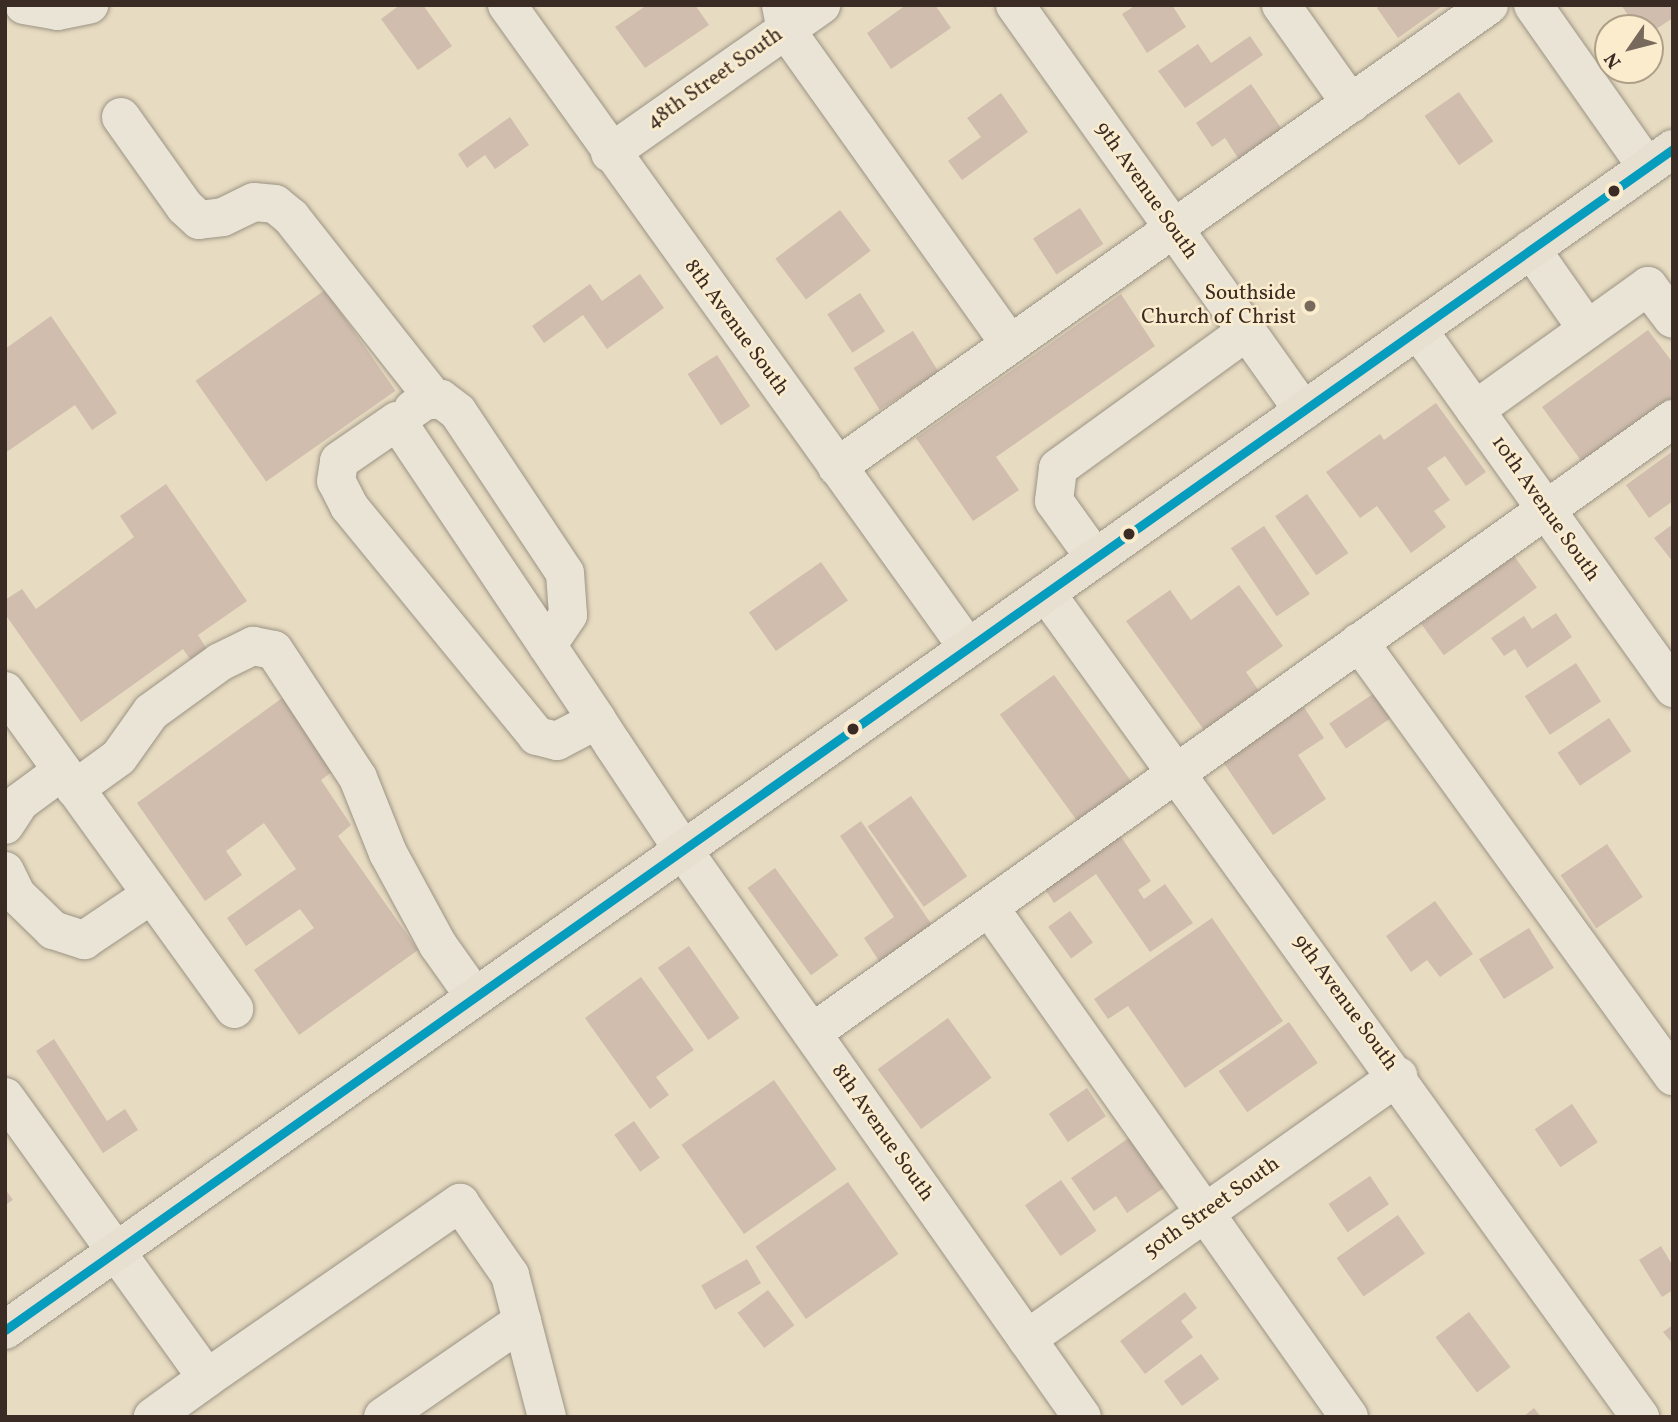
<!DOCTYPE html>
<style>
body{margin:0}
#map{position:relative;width:1678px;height:1422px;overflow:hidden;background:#e7dbc1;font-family:Vollkorn,serif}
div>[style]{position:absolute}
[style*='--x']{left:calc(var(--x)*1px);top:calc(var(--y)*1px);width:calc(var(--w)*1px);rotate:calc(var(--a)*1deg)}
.building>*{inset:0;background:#d0bdad;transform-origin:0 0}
.roads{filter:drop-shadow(0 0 2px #9c9484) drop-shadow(0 0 2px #9c9484)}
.minor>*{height:38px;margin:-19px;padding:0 19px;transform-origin:19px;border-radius:19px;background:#eae4d7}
.major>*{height:38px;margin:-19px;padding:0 19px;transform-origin:19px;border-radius:19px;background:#e7e0d0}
.bus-1>*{height:9px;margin:-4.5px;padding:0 4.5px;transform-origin:4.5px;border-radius:4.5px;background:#069cbd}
.dots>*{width:19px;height:19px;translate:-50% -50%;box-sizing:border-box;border:4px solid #faeccc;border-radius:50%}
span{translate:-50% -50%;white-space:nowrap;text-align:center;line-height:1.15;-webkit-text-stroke:5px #faeccc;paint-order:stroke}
.street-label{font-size:21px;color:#3b2b25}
.poi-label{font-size:21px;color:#3b2b25}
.right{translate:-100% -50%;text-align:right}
.frame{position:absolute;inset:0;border:7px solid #3b2b25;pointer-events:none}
.north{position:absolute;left:1594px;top:14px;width:70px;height:70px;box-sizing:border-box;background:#faeccc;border:2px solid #ae9f89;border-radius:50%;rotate:235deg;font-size:19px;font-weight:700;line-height:28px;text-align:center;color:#3b2b25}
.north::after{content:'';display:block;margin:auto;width:24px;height:32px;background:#77695c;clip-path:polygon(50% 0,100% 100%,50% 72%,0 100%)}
</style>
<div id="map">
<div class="building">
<div style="clip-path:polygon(400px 5px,423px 5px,452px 46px,418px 70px,381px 19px)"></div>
<div style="clip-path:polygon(647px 5px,695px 5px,709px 25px,645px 68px,615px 27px)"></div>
<div style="clip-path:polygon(906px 5px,935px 5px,951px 28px,891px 69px,867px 33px)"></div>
<div style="clip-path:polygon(1136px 5px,1172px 5px,1186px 27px,1147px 53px,1122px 14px)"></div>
<div style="clip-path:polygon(1380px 5px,1444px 5px,1398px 38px,1377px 8px)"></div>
<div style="clip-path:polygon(1621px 5px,1673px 5px,1673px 18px,1650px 33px,1650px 28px,1637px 28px)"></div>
<div style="clip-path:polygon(1250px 36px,1263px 55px,1185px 108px,1158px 71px,1198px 44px,1211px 63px)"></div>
<div style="clip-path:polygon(1251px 84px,1283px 131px,1240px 161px,1225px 138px,1212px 147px,1196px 123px)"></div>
<div style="left:1459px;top:92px;width:60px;height:42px;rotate:55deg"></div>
<div style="clip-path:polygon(1001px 93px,1028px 132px,962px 180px,948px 161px,981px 137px,967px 118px)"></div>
<div style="clip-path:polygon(510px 117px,529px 145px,495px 169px,485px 155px,467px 168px,458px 154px)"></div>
<div style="left:1080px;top:208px;width:43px;height:56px;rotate:57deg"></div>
<div style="left:840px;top:210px;width:51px;height:81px;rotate:53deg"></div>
<div style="clip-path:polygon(640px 274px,664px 308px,607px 349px,583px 315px,544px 343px,532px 326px,590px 284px,602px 301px)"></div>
<div style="left:325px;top:290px;width:123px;height:158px;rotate:55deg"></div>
<div style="left:860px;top:293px;width:46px;height:39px;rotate:57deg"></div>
<div style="clip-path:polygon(1121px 294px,1155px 346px,996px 457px,1019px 490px,973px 521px,916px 438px)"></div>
<div style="clip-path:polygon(51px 316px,117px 413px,92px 430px,75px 405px,5px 453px,5px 349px)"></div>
<div style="clip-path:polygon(1648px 330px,1673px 363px,1673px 403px,1585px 466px,1542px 407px)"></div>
<div style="left:913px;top:331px;width:49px;height:70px;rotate:58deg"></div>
<div style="left:717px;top:355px;width:61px;height:35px;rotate:57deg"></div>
<div style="clip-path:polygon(1436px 403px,1486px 472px,1466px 486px,1445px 456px,1427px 468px,1450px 500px,1434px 511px,1446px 527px,1411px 553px,1377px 506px,1360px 518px,1326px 472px,1380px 434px,1384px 440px)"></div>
<div style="clip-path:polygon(1673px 451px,1673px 501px,1649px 518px,1626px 485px)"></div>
<div style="clip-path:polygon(166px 484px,247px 601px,198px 635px,208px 651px,192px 662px,183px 649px,81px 722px,5px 614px,5px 600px,22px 589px,36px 609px,134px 537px,120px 516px)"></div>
<div style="left:1307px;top:494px;width:72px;height:39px;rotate:55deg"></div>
<div style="clip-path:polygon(1673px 524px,1673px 562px,1654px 538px)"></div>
<div style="left:1264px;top:526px;width:82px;height:40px;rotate:56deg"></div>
<div style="left:1514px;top:556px;width:39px;height:115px;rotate:54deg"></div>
<div style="left:821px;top:562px;width:47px;height:88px;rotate:55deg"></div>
<div style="clip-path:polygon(1239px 585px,1283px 646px,1246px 672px,1259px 691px,1204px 730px,1126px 621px,1170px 590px,1191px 620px)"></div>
<div style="clip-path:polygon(1556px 613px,1572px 637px,1527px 668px,1515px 649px,1504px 656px,1491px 638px,1524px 616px,1532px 629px)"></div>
<div style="left:1576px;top:663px;width:46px;height:61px;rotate:57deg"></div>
<div style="left:1054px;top:675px;width:142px;height:67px;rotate:54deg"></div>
<div style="left:1379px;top:690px;width:30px;height:60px;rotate:56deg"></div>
<div style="clip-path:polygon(285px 696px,336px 769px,321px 780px,351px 825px,338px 836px,418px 950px,299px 1035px,254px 970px,314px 928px,300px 909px,246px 946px,227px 918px,296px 869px,264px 823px,226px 851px,242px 875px,205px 901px,137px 803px)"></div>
<div style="clip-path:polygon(1300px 701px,1324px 738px,1298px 755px,1326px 799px,1273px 835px,1219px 756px)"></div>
<div style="left:1609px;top:718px;width:40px;height:62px;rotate:56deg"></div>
<div style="left:911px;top:796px;width:98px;height:53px;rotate:55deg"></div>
<div style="clip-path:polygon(861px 821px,934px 928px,881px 964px,864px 938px,894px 917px,840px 836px)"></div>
<div style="clip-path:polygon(1117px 831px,1151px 881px,1138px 890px,1144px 899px,1165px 884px,1193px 923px,1150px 952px,1096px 874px,1054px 903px,1041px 883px)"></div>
<div style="left:1607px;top:844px;width:64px;height:56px;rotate:56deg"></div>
<div style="left:775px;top:868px;width:108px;height:34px;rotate:54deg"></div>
<div style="clip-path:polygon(1435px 901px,1473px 954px,1440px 977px,1427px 960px,1411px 972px,1386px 936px)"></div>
<div style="left:1070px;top:911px;width:39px;height:27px;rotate:54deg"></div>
<div style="clip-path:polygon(1212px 918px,1283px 1021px,1185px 1088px,1128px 1006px,1108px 1019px,1094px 999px)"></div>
<div style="left:1529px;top:928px;width:47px;height:59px;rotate:58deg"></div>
<div style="left:689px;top:946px;width:88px;height:38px;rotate:55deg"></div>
<div style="clip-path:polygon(641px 977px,694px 1050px,656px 1077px,669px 1095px,650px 1109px,585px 1018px)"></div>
<div style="left:948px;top:1018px;width:74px;height:87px;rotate:54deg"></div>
<div style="left:1289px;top:1022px;width:50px;height:86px;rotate:55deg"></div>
<div style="clip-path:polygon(54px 1039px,107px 1121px,125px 1109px,138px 1130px,103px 1153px,36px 1051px)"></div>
<div style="left:774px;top:1080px;width:109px;height:113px;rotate:55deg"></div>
<div style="left:1087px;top:1088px;width:34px;height:46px;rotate:56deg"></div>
<div style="left:1572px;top:1104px;width:46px;height:45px;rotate:56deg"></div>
<div style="left:634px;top:1121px;width:45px;height:24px;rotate:55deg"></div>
<div style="clip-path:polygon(1136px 1133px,1171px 1183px,1127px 1213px,1116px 1196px,1094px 1211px,1071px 1178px)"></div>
<div style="left:1370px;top:1176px;width:34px;height:50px;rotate:56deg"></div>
<div style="left:1061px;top:1180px;width:62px;height:44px;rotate:55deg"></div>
<div style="left:848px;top:1182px;width:88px;height:113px;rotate:55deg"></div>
<div style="clip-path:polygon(5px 1189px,13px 1200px,5px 1205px)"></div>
<div style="left:1398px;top:1215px;width:47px;height:75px;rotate:55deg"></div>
<div style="clip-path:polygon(1661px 1246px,1673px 1266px,1673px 1290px,1662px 1297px,1639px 1260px)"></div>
<div style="left:747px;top:1259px;width:28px;height:53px;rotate:60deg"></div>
<div style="left:768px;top:1290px;width:44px;height:38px;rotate:53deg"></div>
<div style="clip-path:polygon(1185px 1292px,1197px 1308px,1181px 1321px,1193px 1337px,1145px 1374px,1120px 1341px)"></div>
<div style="left:1469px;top:1312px;width:69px;height:42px;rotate:53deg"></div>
<div style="clip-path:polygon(1673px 1325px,1673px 1344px,1663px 1332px)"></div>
<div style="left:1201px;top:1354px;width:31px;height:46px;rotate:54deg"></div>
<div style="clip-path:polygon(1534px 1408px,1541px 1417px,1523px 1417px)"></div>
</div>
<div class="roads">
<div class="minor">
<div style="--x:24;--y:5;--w:34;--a:10"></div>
<div style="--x:57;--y:11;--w:33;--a:-11"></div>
<div style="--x:507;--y:5;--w:791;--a:54.36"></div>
<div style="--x:781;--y:5;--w:25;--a:79"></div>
<div style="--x:786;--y:30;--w:386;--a:54.5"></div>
<div style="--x:1015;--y:5;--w:498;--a:54.6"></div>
<div style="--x:1281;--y:5;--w:121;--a:54.7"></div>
<div style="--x:1533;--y:5;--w:198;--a:54.9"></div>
<div style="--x:121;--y:117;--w:110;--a:54.6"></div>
<div style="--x:185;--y:207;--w:19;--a:43"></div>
<div style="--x:199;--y:220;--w:24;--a:-7"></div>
<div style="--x:223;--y:217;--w:34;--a:-26"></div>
<div style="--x:254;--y:202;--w:21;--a:5"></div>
<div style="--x:275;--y:204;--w:21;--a:39"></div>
<div style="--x:291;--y:217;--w:233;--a:51.8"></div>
<div style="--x:610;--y:153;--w:258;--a:-35"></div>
<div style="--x:1531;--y:249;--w:98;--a:55"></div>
<div style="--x:1418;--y:330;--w:440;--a:54.5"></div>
<div style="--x:413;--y:409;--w:14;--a:-36"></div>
<div style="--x:424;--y:401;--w:17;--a:-7"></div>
<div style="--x:441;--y:399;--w:21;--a:37"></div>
<div style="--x:458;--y:412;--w:193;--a:56.4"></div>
<div style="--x:565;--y:573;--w:42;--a:85.9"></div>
<div style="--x:568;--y:615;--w:37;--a:124"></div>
<div style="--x:1475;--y:410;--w:213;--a:-35.6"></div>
<div style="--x:1648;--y:286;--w:41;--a:52.9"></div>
<div style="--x:837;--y:467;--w:799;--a:-35.32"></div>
<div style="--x:1095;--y:558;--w:70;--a:-125.7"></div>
<div style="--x:1054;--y:501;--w:33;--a:-83"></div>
<div style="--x:1058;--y:468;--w:232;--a:-35.9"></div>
<div style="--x:1046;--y:593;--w:1016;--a:54.21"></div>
<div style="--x:1359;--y:642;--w:536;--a:54.11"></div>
<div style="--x:5;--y:691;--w:392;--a:54.2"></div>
<div style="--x:597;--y:720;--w:45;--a:152.3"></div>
<div style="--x:557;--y:741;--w:21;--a:-166"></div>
<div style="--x:537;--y:736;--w:297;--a:-129.3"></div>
<div style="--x:349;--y:506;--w:28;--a:-117"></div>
<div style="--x:336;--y:481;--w:20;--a:-81"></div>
<div style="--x:339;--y:461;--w:70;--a:-34.6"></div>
<div style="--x:397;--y:421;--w:360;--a:56.2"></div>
<div style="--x:597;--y:720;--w:31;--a:57"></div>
<div style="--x:614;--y:746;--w:125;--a:56.4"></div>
<div style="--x:683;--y:850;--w:693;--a:54.87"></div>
<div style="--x:75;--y:789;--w:54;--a:-36"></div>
<div style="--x:119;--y:757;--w:55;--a:-54.6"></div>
<div style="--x:151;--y:712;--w:85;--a:-35.9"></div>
<div style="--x:220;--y:662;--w:37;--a:-26"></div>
<div style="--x:253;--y:646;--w:21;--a:11"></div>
<div style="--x:274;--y:650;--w:153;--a:56.7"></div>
<div style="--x:358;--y:778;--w:81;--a:68.2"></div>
<div style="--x:388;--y:853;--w:105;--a:61.5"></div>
<div style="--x:438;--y:945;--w:64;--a:54.6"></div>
<div style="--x:5;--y:825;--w:27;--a:-57"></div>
<div style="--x:20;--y:802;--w:52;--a:-36.4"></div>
<div style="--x:5;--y:871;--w:25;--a:64"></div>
<div style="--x:16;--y:894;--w:52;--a:44.2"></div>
<div style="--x:53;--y:930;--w:33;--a:18"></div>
<div style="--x:84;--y:940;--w:81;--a:-33.9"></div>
<div style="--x:989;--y:907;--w:624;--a:54.78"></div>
<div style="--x:812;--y:1033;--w:1058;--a:-35.49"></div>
<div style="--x:5;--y:1097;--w:346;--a:54.3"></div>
<div style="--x:207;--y:1378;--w:67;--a:144.2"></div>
<div style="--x:1027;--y:1339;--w:455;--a:-35.3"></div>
<div style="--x:207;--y:1378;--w:308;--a:-34.7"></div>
<div style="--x:460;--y:1203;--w:88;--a:55.2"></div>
<div style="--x:510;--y:1275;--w:147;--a:75.4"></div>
<div style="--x:383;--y:1417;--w:169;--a:-34.6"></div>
</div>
<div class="major">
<div style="--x:5;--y:1330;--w:2044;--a:-35.3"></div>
</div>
</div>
<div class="bus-1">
<div style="--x:5;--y:1330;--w:2044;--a:-35.3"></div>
</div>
<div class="dots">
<div style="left:1614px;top:191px;background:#3b2b25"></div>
<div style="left:1310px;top:306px;background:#77695c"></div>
<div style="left:1129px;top:534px;background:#3b2b25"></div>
<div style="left:853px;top:729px;background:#3b2b25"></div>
</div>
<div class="street-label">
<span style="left:715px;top:79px;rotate:-35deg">48th Street South</span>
<span style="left:1146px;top:191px;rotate:55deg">9th Avenue South</span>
<span style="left:736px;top:328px;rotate:54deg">8th Avenue South</span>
<span style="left:1545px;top:509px;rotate:55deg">10th Avenue South</span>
<span style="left:1345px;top:1003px;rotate:54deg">9th Avenue South</span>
<span style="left:882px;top:1133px;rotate:55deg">8th Avenue South</span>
<span style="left:1212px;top:1208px;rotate:-35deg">50th Street South</span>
</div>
<div class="poi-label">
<span class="right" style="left:1296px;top:306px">Southside<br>Church of Christ</span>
</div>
<div class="frame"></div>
<div class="north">N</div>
</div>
